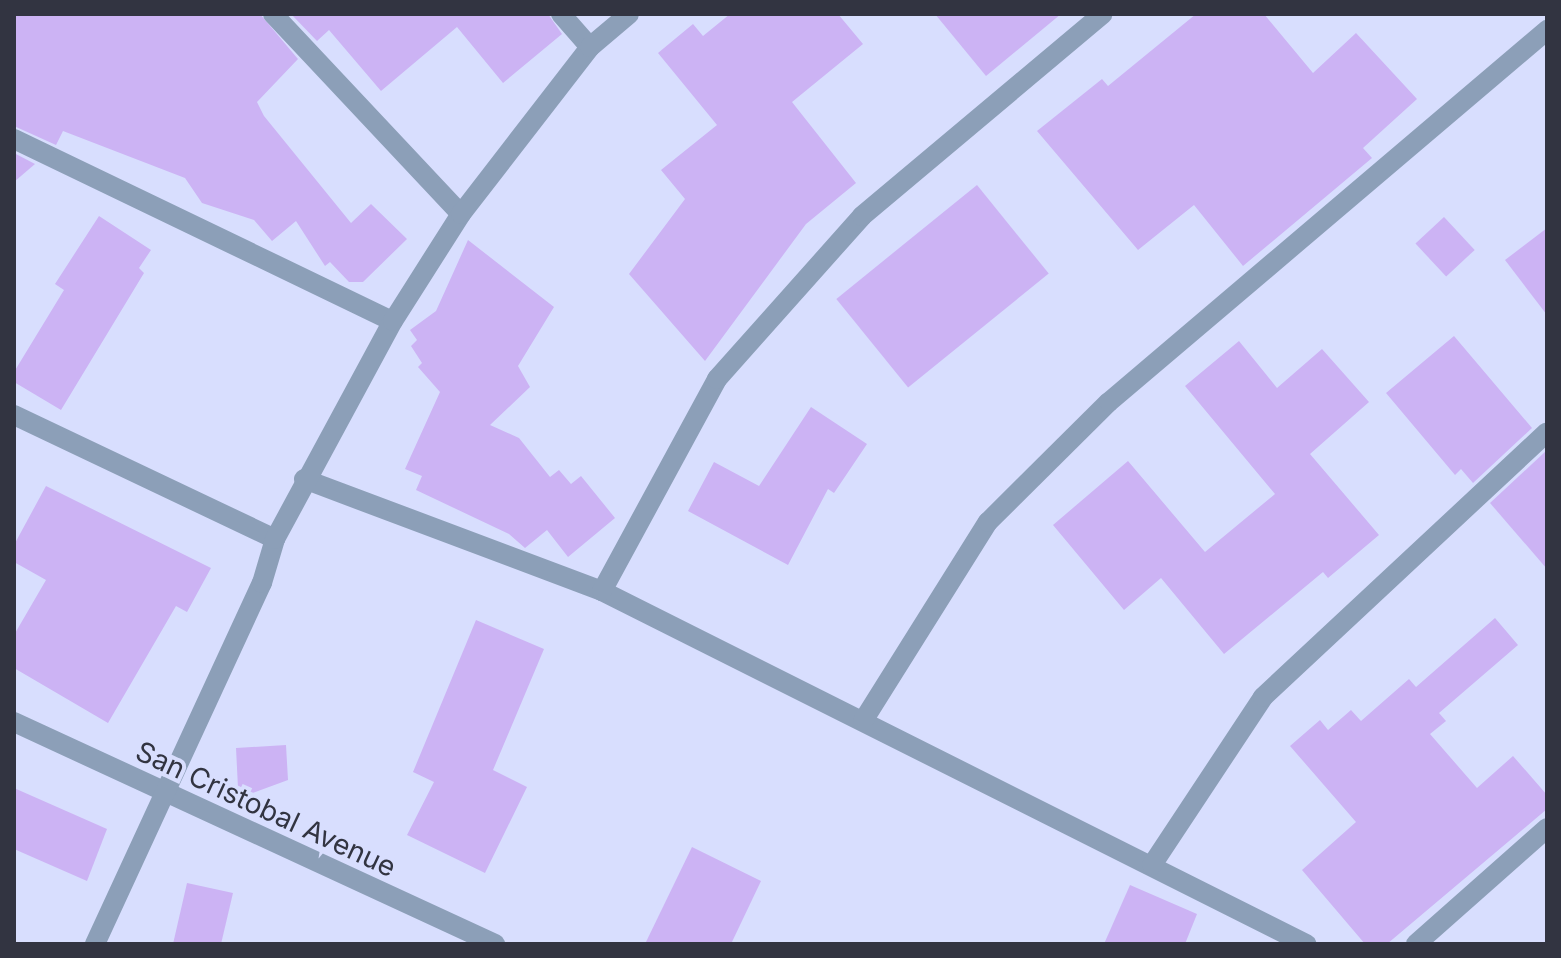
<!DOCTYPE html>
<style>
body{margin:0}
#map{position:relative;width:1561px;height:958px;overflow:hidden;background:#d8defe;font-family:Inter,sans-serif}
div>[style]{position:absolute}
[style*='--x']{left:calc(var(--x)*1px);top:calc(var(--y)*1px);width:calc(var(--w)*1px);rotate:calc(var(--a)*1deg)}
.building>*{inset:0;background:#ccb3f4;transform-origin:0 0}
.minor>*{height:20px;margin:-10px;padding:0 10px;transform-origin:10px;border-radius:10px;background:#8c9fb8}
span{translate:-50% -50%;white-space:nowrap;text-align:center;line-height:1.15;-webkit-text-stroke:8px #d8defe;paint-order:stroke}
.street-label{font-size:28px;color:#323441}
.frame{position:absolute;inset:0;border:16px solid #323441;pointer-events:none}
</style>
<div id="map">
<div class="building">
<div style="clip-path:polygon(14px 14px,260px 14px,298px 59px,257px 102px,264px 116px,351px 223px,371px 204px,407px 239px,363px 282px,349px 282px,330px 262px,325px 266px,296px 221px,272px 241px,254px 220px,202px 203px,185px 178px,63px 131px,56px 145px,14px 126px)"></div>
<div style="clip-path:polygon(291px 14px,548px 14px,562px 34px,503px 83px,457px 27px,381px 91px,329px 30px,317px 41px)"></div>
<div style="clip-path:polygon(730px 14px,838px 14px,863px 44px,792px 102px,856px 183px,806px 224px,705px 361px,629px 274px,685px 199px,661px 170px,717px 125px,658px 53px,693px 24px,703px 36px)"></div>
<div style="clip-path:polygon(935px 14px,1061px 14px,986px 76px)"></div>
<div style="clip-path:polygon(1196px 14px,1264px 14px,1313px 73px,1356px 33px,1417px 99px,1363px 148px,1372px 158px,1243px 266px,1194px 205px,1138px 250px,1037px 131px,1102px 79px,1108px 86px)"></div>
<div style="clip-path:polygon(14px 153px,35px 164px,14px 182px)"></div>
<div style="left:977px;top:185px;width:114px;height:181px;rotate:51deg"></div>
<div style="clip-path:polygon(99px 216px,151px 250px,139px 268px,144px 273px,61px 410px,14px 382px,14px 372px,64px 290px,55px 284px)"></div>
<div style="left:1444px;top:217px;width:45px;height:39px;rotate:47deg"></div>
<div style="clip-path:polygon(1547px 228px,1547px 315px,1505px 260px)"></div>
<div style="clip-path:polygon(468px 240px,554px 307px,518px 366px,530px 387px,490px 425px,519px 438px,550px 477px,559px 470px,571px 484px,581px 476px,615px 518px,568px 557px,547px 530px,525px 548px,509px 534px,416px 490px,422px 476px,405px 469px,440px 392px,418px 367px,422px 363px,411px 346px,417px 340px,410px 330px,436px 311px)"></div>
<div style="clip-path:polygon(1454px 336px,1532px 428px,1473px 483px,1461px 469px,1455px 475px,1386px 393px)"></div>
<div style="clip-path:polygon(1239px 341px,1277px 388px,1322px 349px,1369px 402px,1310px 454px,1379px 535px,1328px 578px,1323px 572px,1224px 654px,1161px 578px,1124px 610px,1053px 525px,1128px 461px,1205px 552px,1275px 494px,1185px 386px)"></div>
<div style="clip-path:polygon(811px 407px,867px 444px,834px 493px,828px 489px,788px 565px,688px 511px,714px 462px,759px 486px)"></div>
<div style="clip-path:polygon(1547px 450px,1547px 569px,1490px 503px)"></div>
<div style="clip-path:polygon(46px 486px,211px 568px,187px 612px,176px 606px,108px 723px,14px 668px,14px 635px,46px 580px,14px 562px,14px 545px)"></div>
<div style="clip-path:polygon(1495px 618px,1518px 645px,1439px 713px,1446px 721px,1430px 734px,1477px 788px,1513px 756px,1547px 795px,1547px 809px,1387px 944px,1365px 944px,1302px 870px,1356px 822px,1290px 746px,1320px 720px,1328px 730px,1351px 710px,1361px 721px,1409px 679px,1416px 687px)"></div>
<div style="clip-path:polygon(476px 620px,544px 649px,493px 770px,527px 787px,485px 873px,407px 835px,434px 782px,413px 772px)"></div>
<div style="clip-path:polygon(286px 745px,288px 780px,250px 794px,250px 787px,238px 788px,236px 748px)"></div>
<div style="clip-path:polygon(14px 788px,107px 829px,87px 881px,14px 849px)"></div>
<div style="clip-path:polygon(692px 847px,761px 881px,731px 944px,645px 944px)"></div>
<div style="clip-path:polygon(187px 883px,233px 893px,221px 944px,173px 944px)"></div>
<div style="clip-path:polygon(1130px 885px,1197px 914px,1185px 944px,1104px 944px)"></div>
</div>
<div class="minor">
<div style="--x:273;--y:14;--w:274;--a:46.8"></div>
<div style="--x:561;--y:14;--w:44;--a:48.7"></div>
<div style="--x:14;--y:139;--w:420;--a:25.7"></div>
<div style="--x:14;--y:415;--w:289;--a:25.4"></div>
<div style="--x:304;--y:479;--w:318;--a:20.6"></div>
<div style="--x:602;--y:591;--w:788;--a:26.63"></div>
<div style="--x:602;--y:591;--w:241;--a:-61.5"></div>
<div style="--x:717;--y:379;--w:218;--a:-48.3"></div>
<div style="--x:862;--y:216;--w:314;--a:-40"></div>
<div style="--x:863;--y:721;--w:235;--a:-57.9"></div>
<div style="--x:988;--y:522;--w:170;--a:-44.8"></div>
<div style="--x:1109;--y:402;--w:575;--a:-40.34"></div>
<div style="--x:14;--y:722;--w:530;--a:24.78"></div>
<div style="--x:1152;--y:865;--w:201;--a:-56.5"></div>
<div style="--x:1263;--y:697;--w:388;--a:-43"></div>
<div style="--x:95;--y:944;--w:398;--a:-65.2"></div>
<div style="--x:262;--y:583;--w:46;--a:-73.5"></div>
<div style="--x:275;--y:539;--w:248;--a:-61.6"></div>
<div style="--x:393;--y:321;--w:127;--a:-57.6"></div>
<div style="--x:461;--y:214;--w:211;--a:-52.3"></div>
<div style="--x:590;--y:47;--w:51;--a:-40.2"></div>
<div style="--x:1416;--y:944;--w:175;--a:-41.5"></div>
</div>
<div class="street-label">
<span style="left:266px;top:809px;rotate:25deg">San Cristobal Avenue</span>
</div>
<div class="frame"></div>
</div>
